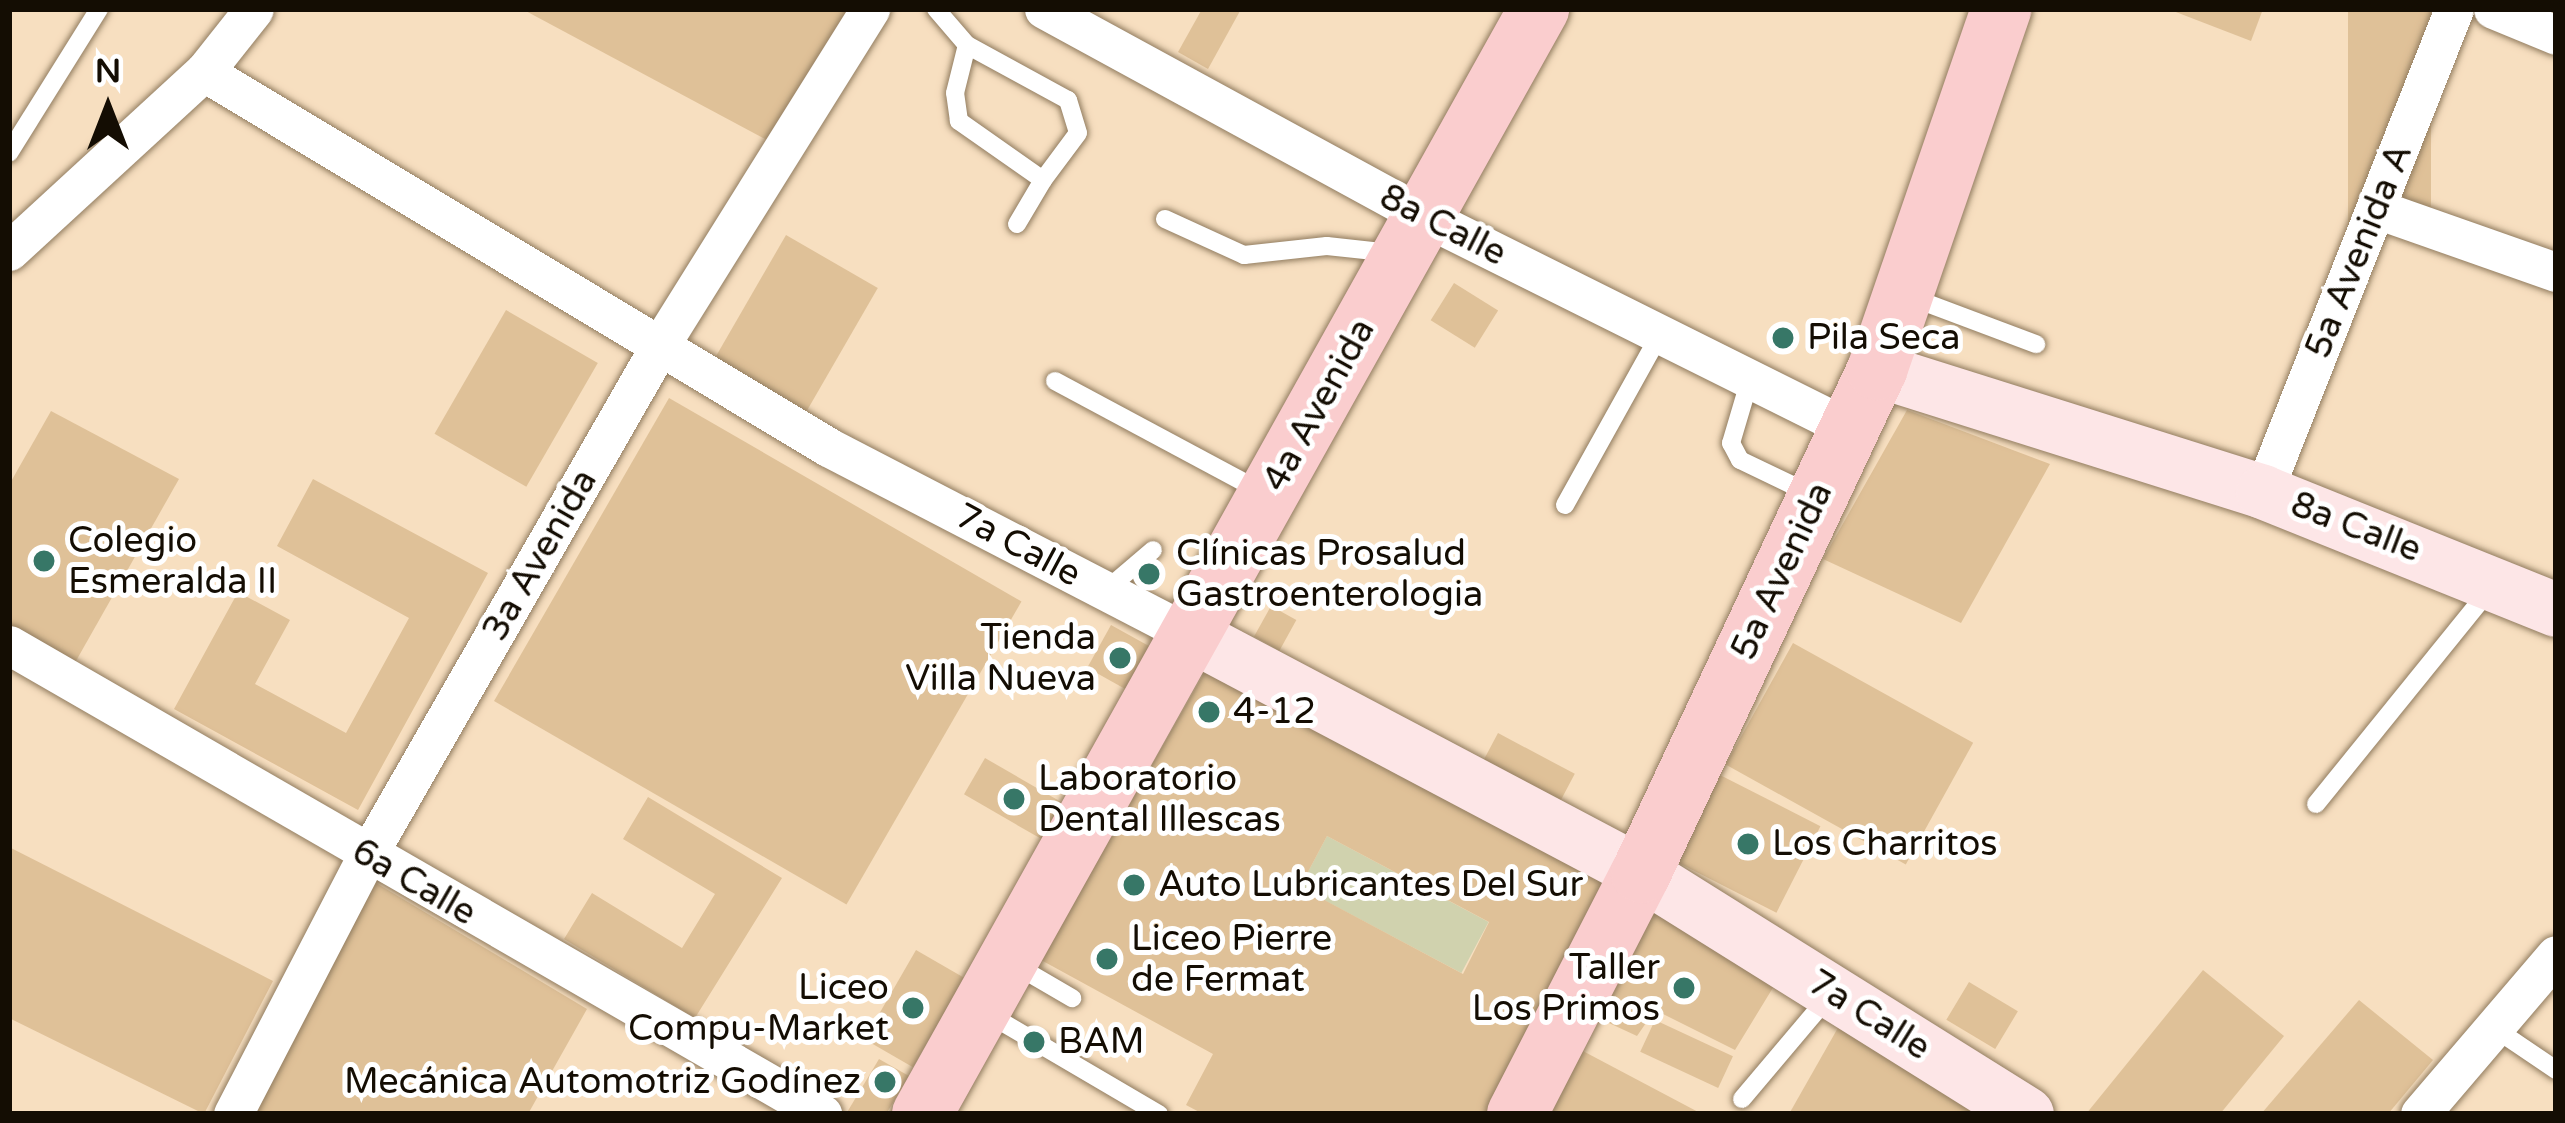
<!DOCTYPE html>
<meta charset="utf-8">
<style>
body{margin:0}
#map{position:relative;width:2565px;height:1123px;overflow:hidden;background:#f7dfc0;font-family:"Varela Round",sans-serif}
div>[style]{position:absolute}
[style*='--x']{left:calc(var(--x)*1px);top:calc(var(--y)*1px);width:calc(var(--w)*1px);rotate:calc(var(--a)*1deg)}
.green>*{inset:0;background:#d0d2ae;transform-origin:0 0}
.building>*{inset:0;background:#dfc198;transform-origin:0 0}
.roads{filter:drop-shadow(0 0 3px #917c5f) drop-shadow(0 0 3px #917c5f)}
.lane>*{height:18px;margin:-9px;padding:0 9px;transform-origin:9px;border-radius:9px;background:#fff}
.street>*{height:39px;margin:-19.5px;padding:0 19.5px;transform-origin:19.5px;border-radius:19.5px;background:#fff}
.secondary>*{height:54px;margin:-27px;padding:0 27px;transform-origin:27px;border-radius:27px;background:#fde6e7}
.primary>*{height:60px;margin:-30px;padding:0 30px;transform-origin:30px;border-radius:30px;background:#facdce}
.dots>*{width:33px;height:33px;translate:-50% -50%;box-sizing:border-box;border:6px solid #fff;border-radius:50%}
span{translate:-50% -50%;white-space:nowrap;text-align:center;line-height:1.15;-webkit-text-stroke:10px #fff;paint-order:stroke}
.street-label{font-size:36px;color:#140d03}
.poi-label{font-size:36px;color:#140d03}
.left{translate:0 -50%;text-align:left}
.right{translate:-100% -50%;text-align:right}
.frame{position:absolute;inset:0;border:12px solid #140d03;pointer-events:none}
.north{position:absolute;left:48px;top:48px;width:120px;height:120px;-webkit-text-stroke:9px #fff;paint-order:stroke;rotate:0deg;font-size:33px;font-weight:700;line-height:48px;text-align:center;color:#140d03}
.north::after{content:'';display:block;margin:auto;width:42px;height:54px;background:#140d03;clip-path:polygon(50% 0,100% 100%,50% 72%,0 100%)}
</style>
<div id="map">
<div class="green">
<div style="left:1327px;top:836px;width:183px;height:58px;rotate:28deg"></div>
</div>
<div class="building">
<div style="clip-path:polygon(522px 9px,857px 9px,780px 147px)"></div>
<div style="clip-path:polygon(1202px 9px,1240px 11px,1208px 69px,1178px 52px)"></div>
<div style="clip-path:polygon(2168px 9px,2263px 9px,2251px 41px)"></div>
<div style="left:2348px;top:9px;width:83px;height:220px"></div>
<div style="left:786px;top:235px;width:106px;height:143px;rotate:30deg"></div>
<div style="left:1454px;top:283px;width:52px;height:44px;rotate:32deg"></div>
<div style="left:506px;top:310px;width:106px;height:143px;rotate:30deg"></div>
<div style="left:669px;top:398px;width:407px;height:350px;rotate:30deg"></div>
<div style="clip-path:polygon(1907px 410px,2050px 464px,1961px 623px,1823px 559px)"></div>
<div style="clip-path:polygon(51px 411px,179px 479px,72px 668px,9px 633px,9px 485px)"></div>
<div style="clip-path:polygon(313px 479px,488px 573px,358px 810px,174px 709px,238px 592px,290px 620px,255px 684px,346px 733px,409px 618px,277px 546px)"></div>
<div style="left:1271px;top:606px;width:29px;height:35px;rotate:29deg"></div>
<div style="left:1111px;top:625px;width:48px;height:49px;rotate:29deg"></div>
<div style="left:1793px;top:643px;width:206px;height:139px;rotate:29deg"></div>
<div style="clip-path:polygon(evenodd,1207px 668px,1614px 880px,1487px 1114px,1203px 1114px,1186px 1105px,1213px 1054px,1041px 960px,1207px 668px,1327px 836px,1489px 922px,1463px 974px,1300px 887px,1327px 836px)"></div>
<div style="left:1498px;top:733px;width:87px;height:44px;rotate:28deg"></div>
<div style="left:985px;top:758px;width:90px;height:42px;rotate:30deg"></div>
<div style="left:1718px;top:774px;width:115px;height:97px;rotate:27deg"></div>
<div style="clip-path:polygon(648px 797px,782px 878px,695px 1018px,564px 939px,592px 893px,682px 948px,715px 894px,623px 839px)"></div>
<div style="clip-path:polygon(9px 847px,273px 981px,204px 1114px,9px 1018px)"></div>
<div style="clip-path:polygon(376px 883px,587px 1009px,528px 1114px,248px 1114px)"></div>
<div style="clip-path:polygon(1654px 912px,1774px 986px,1735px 1050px,1655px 1010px,1637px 1036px,1598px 1018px)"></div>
<div style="left:916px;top:950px;width:56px;height:103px;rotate:30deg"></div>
<div style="clip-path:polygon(2203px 970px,2284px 1036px,2220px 1114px,2086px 1114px)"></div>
<div style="left:1969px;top:982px;width:57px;height:44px;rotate:31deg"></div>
<div style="clip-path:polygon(2359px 1000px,2433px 1060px,2388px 1114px,2261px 1114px)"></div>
<div style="left:1655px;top:1020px;width:86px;height:35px;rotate:25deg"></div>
<div style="clip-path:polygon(1839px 1026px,1982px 1114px,1789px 1114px)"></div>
<div style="clip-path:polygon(1581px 1050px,1702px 1114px,1548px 1114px)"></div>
<div style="clip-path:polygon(879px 1059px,909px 1076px,891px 1106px,886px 1114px,846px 1114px)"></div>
</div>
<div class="roads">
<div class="lane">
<div style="--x:936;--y:9;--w:48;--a:49.3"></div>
<div style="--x:967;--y:45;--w:115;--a:28.6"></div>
<div style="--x:1068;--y:100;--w:34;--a:73"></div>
<div style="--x:1078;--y:133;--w:59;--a:126.7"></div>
<div style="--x:1043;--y:180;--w:103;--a:-144.9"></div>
<div style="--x:959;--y:121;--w:28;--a:-98"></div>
<div style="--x:955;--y:93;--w:49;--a:-76"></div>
<div style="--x:9;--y:153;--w:170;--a:-58"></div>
<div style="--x:1165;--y:219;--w:87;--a:24.5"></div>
<div style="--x:1244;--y:255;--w:83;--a:-6.2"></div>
<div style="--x:1327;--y:246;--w:64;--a:6.2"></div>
<div style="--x:1017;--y:224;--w:51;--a:-59.4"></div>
<div style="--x:1908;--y:296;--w:137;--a:20.6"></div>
<div style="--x:1750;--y:379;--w:67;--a:106.5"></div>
<div style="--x:1731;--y:443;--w:19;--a:62"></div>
<div style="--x:1740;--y:460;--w:76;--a:25.6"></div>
<div style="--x:1055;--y:381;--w:235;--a:28.2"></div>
<div style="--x:1565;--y:505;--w:196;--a:-60.9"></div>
<div style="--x:1105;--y:591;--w:63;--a:-40.5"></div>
<div style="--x:2316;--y:804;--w:279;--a:-51"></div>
<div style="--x:1017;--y:966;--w:64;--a:30.2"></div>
<div style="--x:990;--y:1015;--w:196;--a:30.4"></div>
<div style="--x:2494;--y:1028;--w:75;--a:34.1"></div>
<div style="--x:1742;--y:1099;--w:135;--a:-49.8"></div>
</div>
<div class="street">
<div style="--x:1044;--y:9;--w:432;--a:28.6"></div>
<div style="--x:1423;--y:216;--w:476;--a:26.5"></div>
<div style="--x:2493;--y:9;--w:68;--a:22.4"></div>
<div style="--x:204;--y:72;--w:728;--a:31"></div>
<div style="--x:828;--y:447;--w:409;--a:27.4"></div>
<div style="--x:2377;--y:209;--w:190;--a:19.4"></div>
<div style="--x:9;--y:251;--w:265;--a:-42.6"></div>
<div style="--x:204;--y:72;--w:80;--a:-51.6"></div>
<div style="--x:2263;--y:492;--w:519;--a:-68.42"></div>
<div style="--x:9;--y:645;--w:939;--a:29.98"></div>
<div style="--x:233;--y:1114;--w:291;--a:-62.6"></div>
<div style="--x:367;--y:856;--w:593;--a:-60.15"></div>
<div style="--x:662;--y:342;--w:393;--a:-58"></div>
<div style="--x:2420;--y:1114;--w:209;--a:-49.5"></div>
</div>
<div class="secondary">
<div style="--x:1877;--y:370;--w:405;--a:17.5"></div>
<div style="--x:2263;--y:492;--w:316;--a:21.9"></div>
<div style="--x:1191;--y:635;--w:509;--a:27.87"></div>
<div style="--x:1641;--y:873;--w:455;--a:32"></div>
</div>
<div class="primary">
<div style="--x:922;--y:1114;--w:1266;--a:-60.82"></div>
<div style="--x:1517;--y:1114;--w:271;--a:-62.8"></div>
<div style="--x:1641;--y:873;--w:556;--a:-64.86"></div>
<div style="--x:1877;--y:370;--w:382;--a:-71"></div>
</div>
</div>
<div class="dots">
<div style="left:1783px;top:338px;background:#377767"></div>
<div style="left:44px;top:561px;background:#377767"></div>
<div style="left:1149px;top:574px;background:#377767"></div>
<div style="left:1120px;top:658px;background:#377767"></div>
<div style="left:1209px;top:712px;background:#377767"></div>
<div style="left:1014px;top:799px;background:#377767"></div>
<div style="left:1748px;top:844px;background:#377767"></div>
<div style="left:1134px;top:885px;background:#377767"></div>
<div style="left:1107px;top:959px;background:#377767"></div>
<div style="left:1684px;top:988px;background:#377767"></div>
<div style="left:913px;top:1008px;background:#377767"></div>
<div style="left:1034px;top:1042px;background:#377767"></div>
<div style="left:885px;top:1082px;background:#377767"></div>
</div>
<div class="street-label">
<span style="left:1443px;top:225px;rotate:27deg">8a Calle</span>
<span style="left:2359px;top:251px;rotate:-68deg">5a Avenida A</span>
<span style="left:1319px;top:405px;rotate:-61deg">4a Avenida</span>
<span style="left:2356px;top:527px;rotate:21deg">8a Calle</span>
<span style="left:1018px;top:545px;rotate:28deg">7a Calle</span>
<span style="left:540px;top:555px;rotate:-60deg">3a Avenida</span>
<span style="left:1782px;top:571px;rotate:-65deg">5a Avenida</span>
<span style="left:414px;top:882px;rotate:30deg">6a Calle</span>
<span style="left:1869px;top:1015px;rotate:32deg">7a Calle</span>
</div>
<div class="poi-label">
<span class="left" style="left:1807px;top:338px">Pila Seca</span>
<span class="left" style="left:68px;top:561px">Colegio<br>Esmeralda II</span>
<span class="left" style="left:1176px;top:574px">Clínicas Prosalud<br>Gastroenterologia</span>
<span class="right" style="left:1096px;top:658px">Tienda<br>Villa Nueva</span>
<span class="left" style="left:1233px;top:712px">4-12</span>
<span class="left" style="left:1038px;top:799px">Laboratorio<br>Dental Illescas</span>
<span class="left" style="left:1772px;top:844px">Los Charritos</span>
<span class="left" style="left:1158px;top:885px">Auto Lubricantes Del Sur</span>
<span class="left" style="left:1131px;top:959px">Liceo Pierre<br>de Fermat</span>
<span class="right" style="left:1660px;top:988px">Taller<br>Los Primos</span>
<span class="right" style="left:889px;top:1008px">Liceo<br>Compu-Market</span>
<span class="left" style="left:1058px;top:1042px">BAM</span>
<span class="right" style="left:861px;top:1082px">Mecánica Automotriz Godínez</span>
</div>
<div class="frame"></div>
<div class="north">N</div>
</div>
